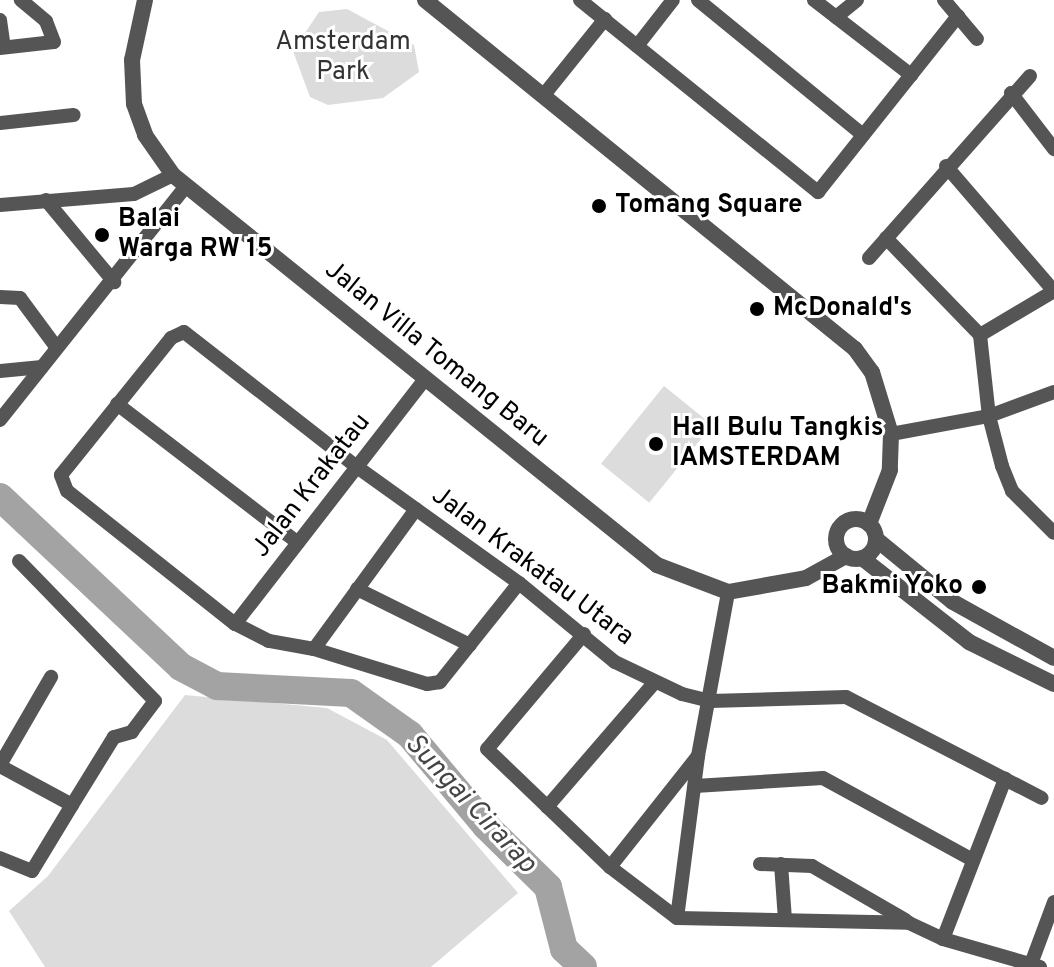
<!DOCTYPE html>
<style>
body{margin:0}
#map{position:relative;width:1054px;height:967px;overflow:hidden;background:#fff;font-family:Overpass,sans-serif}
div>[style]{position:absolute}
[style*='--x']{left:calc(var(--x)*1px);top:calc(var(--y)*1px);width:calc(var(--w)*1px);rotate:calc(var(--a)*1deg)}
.green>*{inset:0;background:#dcdcdc;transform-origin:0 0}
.river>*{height:28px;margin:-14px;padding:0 14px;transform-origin:14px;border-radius:14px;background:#a3a3a3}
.minor>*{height:14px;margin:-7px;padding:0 7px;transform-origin:7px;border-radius:7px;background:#555}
.tertiary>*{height:16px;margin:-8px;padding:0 8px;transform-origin:8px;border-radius:8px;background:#555}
.tertiary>.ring{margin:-8px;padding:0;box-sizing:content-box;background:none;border:16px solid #555;border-radius:50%}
.dots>*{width:22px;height:22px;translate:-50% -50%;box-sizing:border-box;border:4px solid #fff;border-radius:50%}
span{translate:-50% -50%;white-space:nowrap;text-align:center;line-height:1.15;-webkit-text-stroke:6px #fff;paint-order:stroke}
.park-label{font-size:26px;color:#333}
.poi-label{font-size:26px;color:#000;font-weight:700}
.left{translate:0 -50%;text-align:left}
.right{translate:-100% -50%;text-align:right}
.street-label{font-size:26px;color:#000}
.water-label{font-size:28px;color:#444;font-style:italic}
</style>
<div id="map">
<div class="green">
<div style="clip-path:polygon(347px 9px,414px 45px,419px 72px,383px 98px,328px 105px,310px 97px,293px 51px,319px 12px)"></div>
<div style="left:664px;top:386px;width:62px;height:100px;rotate:39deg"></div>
<div style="clip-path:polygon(185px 695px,327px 708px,387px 740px,518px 893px,431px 967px,45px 967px,9px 911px,48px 876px)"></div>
</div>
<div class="river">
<div style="--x:0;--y:497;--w:248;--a:43.2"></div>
<div style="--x:181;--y:667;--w:41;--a:27.8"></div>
<div style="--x:217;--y:686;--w:134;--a:3"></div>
<div style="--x:351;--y:693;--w:72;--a:35.4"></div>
<div style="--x:410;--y:735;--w:119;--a:50.1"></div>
<div style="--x:486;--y:826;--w:87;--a:44.5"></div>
<div style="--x:548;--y:887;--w:64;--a:75.5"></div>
<div style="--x:564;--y:949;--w:26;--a:43"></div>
</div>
<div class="minor">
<div style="--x:580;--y:0;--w:306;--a:38.9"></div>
<div style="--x:818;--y:192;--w:225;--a:-51.5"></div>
<div style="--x:698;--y:0;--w:213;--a:39.3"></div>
<div style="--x:814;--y:0;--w:123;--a:37.7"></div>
<div style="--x:944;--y:0;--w:51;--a:49.8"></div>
<div style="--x:836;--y:17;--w:27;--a:-39"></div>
<div style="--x:0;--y:20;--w:27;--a:82"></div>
<div style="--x:637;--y:46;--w:58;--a:-52"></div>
<div style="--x:0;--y:48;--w:54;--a:-6.3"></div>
<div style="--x:54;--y:42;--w:22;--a:-111"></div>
<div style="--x:46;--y:21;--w:33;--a:-140"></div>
<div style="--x:1011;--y:93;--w:71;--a:52.5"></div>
<div style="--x:543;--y:96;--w:99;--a:-51.2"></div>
<div style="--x:0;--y:123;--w:74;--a:-6.2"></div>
<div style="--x:946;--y:166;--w:165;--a:49.2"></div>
<div style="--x:46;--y:200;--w:107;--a:50.3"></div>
<div style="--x:0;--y:205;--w:134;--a:-4.7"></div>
<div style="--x:134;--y:194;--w:43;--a:-26"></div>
<div style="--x:886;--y:238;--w:135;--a:45.9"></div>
<div style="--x:980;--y:335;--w:81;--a:83.7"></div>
<div style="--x:989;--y:416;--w:52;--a:75.4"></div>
<div style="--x:1002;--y:466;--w:27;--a:68"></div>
<div style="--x:1012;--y:491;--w:59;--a:45"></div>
<div style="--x:869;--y:258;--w:243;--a:-48.5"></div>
<div style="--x:0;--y:297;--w:20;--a:3"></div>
<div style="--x:20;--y:298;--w:62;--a:53.5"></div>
<div style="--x:980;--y:335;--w:86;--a:-30.7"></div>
<div style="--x:0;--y:371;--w:42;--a:-5.4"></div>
<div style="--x:117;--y:404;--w:228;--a:37.5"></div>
<div style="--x:0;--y:420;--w:300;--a:-51.5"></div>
<div style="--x:891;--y:434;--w:100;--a:-10.4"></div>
<div style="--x:989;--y:416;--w:69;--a:-20.3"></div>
<div style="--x:19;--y:561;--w:195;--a:45.8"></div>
<div style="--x:155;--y:701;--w:39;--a:127"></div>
<div style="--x:132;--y:732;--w:19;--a:164"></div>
<div style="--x:114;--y:737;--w:80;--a:121.7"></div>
<div style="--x:519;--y:583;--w:127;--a:128.6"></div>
<div style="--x:440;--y:682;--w:13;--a:171"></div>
<div style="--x:427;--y:684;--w:118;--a:-162.8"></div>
<div style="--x:314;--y:649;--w:46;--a:-169.9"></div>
<div style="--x:269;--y:641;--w:38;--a:-153"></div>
<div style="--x:235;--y:624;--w:214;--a:-141.6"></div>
<div style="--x:67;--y:491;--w:17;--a:-111"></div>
<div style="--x:61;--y:475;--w:176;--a:-51.2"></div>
<div style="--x:171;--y:338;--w:14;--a:-25"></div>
<div style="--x:184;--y:332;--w:219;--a:38"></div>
<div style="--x:357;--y:467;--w:199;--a:35.6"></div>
<div style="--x:519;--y:583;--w:124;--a:39.5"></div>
<div style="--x:615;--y:662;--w:74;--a:25.5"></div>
<div style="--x:682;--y:694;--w:29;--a:14"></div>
<div style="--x:710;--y:701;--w:136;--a:-1.7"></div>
<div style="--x:846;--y:697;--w:220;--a:27.3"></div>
<div style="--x:357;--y:589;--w:126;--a:26.4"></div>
<div style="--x:235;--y:624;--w:311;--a:-52.2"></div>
<div style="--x:584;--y:634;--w:150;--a:130.1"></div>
<div style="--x:487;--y:749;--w:170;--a:43.8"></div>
<div style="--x:610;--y:867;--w:84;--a:37.3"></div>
<div style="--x:677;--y:918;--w:232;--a:1.2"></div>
<div style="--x:909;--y:923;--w:38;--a:25"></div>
<div style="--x:943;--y:939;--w:101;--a:16.1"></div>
<div style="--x:314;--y:649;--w:173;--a:-53.9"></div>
<div style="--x:0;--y:765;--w:102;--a:-59.9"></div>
<div style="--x:0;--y:766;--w:82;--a:28.4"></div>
<div style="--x:72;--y:805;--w:77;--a:121.2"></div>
<div style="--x:32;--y:871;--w:35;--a:-158"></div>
<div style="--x:695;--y:786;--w:128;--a:-3.6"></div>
<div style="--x:823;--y:778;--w:171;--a:28.7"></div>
<div style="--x:547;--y:807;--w:164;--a:-49.2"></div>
<div style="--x:760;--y:864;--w:52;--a:2.2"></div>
<div style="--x:812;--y:866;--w:108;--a:30.1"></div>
<div style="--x:781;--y:864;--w:56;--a:85.9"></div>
<div style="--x:610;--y:867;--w:142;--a:-51.6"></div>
<div style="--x:677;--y:918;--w:163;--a:-82.6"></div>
<div style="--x:698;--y:756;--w:167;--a:-79.6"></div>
<div style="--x:943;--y:939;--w:172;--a:-68.8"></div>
<div style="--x:1031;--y:964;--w:66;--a:-69.6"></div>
</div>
<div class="tertiary">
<div style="--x:145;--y:0;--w:61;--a:102.2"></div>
<div style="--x:132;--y:60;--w:44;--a:87.4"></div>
<div style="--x:134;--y:104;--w:33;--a:70"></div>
<div style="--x:145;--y:135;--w:49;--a:55"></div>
<div style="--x:173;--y:175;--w:622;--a:38.86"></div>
<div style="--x:657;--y:565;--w:76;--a:20.8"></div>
<div style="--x:728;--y:592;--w:79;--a:-10.2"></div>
<div style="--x:806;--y:578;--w:46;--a:-28.8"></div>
<div style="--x:425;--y:0;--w:554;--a:39.06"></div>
<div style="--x:855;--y:349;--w:29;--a:54"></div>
<div style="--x:872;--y:372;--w:65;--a:73"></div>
<div style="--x:891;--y:434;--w:36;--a:92"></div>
<div style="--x:890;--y:470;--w:58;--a:111.3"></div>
<div class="ring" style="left:836px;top:519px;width:24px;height:24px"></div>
<div style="--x:876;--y:539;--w:99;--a:39.3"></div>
<div style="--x:953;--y:602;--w:115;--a:29"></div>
<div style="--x:862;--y:558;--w:136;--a:38.1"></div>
<div style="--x:969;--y:642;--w:95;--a:26.3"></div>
</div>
<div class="dots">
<div style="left:599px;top:206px;background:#000"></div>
<div style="left:102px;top:235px;background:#000"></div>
<div style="left:757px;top:309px;background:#000"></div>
<div style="left:656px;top:444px;background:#000"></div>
<div style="left:979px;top:587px;background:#000"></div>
</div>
<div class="park-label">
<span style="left:343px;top:58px">Amsterdam<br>Park</span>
</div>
<div class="poi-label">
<span class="left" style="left:615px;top:206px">Tomang Square</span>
<span class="left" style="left:118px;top:235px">Balai<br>Warga RW 15</span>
<span class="left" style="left:773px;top:309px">McDonald's</span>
<span class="left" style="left:672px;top:444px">Hall Bulu Tangkis<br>IAMSTERDAM</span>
<span class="right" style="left:963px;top:587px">Bakmi Yoko</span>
</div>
<div class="street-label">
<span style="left:436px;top:355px;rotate:39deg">Jalan Villa Tomang Baru</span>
<span style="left:312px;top:486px;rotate:-52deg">Jalan Krakatau</span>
<span style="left:532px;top:567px;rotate:37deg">Jalan Krakatau Utara</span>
</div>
<div class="water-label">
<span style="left:470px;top:804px;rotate:47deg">Sungai Cirarap</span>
</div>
</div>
